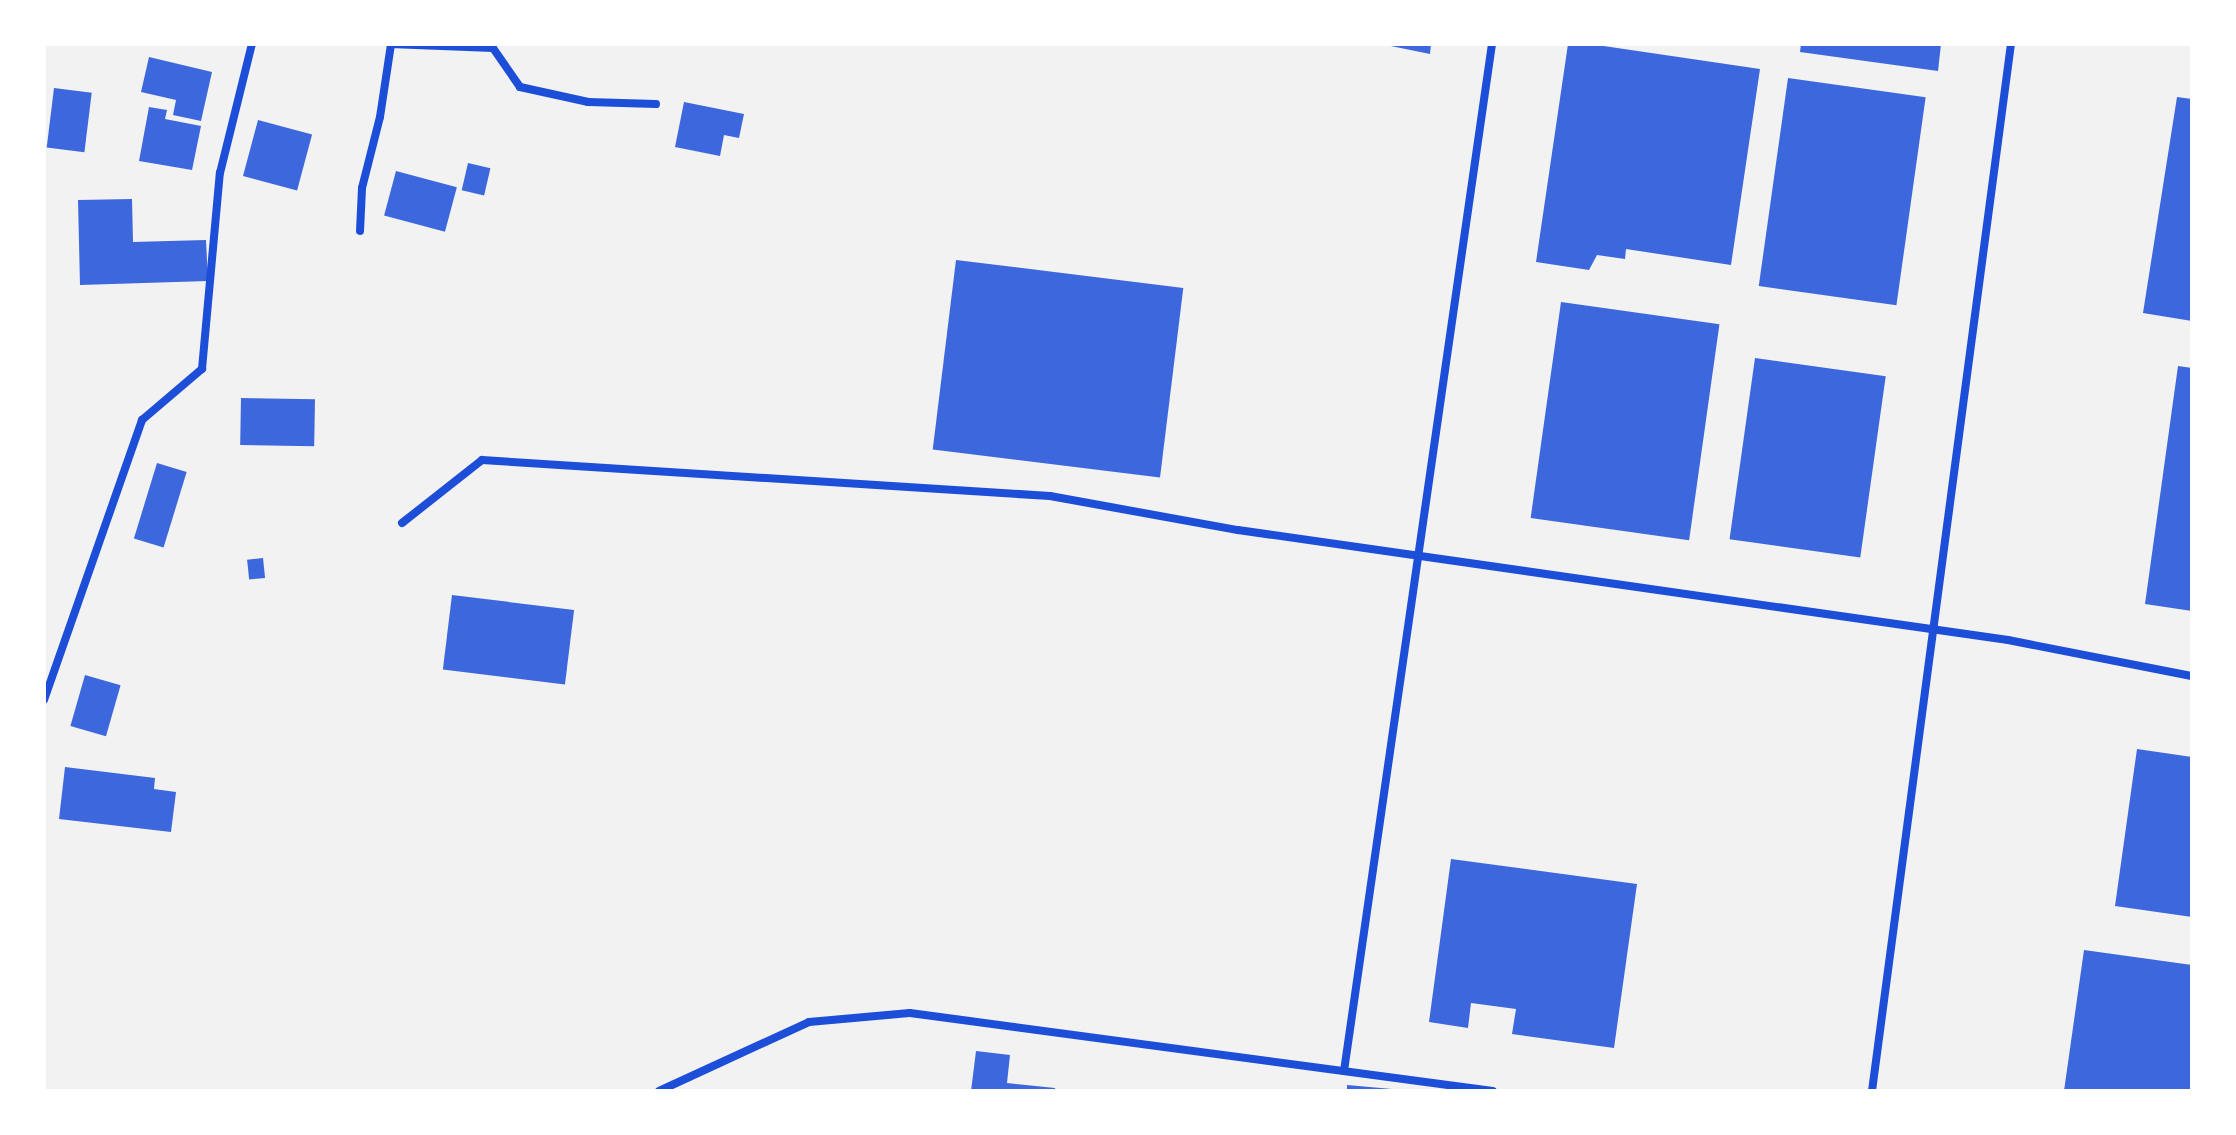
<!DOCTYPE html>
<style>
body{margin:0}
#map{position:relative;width:2236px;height:1135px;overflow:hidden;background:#f2f2f2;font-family:"Fira Sans Condensed",sans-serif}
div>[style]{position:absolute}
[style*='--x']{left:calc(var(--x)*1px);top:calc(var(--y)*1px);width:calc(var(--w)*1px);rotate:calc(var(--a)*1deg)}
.building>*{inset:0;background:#3d67dc;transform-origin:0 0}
.minor>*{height:8px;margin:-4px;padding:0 4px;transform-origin:4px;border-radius:4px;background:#1d4ed8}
span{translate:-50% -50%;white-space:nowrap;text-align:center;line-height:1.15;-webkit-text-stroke:7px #fff;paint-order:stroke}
.frame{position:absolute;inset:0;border:46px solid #fff;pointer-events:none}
</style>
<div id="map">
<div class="building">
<div style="clip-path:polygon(1381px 44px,1431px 44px,1430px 54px)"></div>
<div style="clip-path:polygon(1568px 44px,1590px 44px,1760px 69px,1731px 265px,1626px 249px,1625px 259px,1597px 255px,1589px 270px,1536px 262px)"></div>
<div style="clip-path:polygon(1801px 44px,1941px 44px,1938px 71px,1800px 52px)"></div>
<div style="clip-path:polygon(149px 57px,212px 72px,201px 121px,173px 115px,176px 100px,141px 92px)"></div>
<div style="left:1788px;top:78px;width:139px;height:210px;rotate:8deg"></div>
<div style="left:54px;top:88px;width:38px;height:60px;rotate:7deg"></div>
<div style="clip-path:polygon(2177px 97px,2192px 99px,2192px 321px,2143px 313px)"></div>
<div style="clip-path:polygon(684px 102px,744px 114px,739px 138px,724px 135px,720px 156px,675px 147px)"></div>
<div style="clip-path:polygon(149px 107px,167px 110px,165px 119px,201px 126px,192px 170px,139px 161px)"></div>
<div style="left:258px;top:120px;width:56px;height:58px;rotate:15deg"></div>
<div style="left:468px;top:163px;width:23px;height:28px;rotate:13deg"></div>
<div style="left:396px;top:171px;width:63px;height:46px;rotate:15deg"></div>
<div style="clip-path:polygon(132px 199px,133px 242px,206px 240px,208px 281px,80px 285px,78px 200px)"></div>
<div style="left:956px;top:260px;width:229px;height:191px;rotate:7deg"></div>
<div style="left:1561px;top:302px;width:160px;height:218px;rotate:8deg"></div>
<div style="left:1755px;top:358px;width:132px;height:183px;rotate:8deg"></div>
<div style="clip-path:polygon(2178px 366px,2192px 368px,2192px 611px,2145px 604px)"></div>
<div style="left:241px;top:398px;width:74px;height:47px;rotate:1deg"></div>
<div style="left:157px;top:463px;width:31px;height:79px;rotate:17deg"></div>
<div style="left:263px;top:558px;width:20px;height:16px;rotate:84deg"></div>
<div style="left:452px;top:595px;width:123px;height:75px;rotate:7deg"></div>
<div style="left:85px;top:675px;width:37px;height:53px;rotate:16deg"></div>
<div style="clip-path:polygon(2137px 749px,2192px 757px,2192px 917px,2115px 906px)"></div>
<div style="clip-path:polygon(65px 767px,155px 778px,154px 789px,176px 792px,171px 832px,59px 819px)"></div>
<div style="clip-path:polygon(1451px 859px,1637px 884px,1614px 1048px,1512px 1034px,1516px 1009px,1471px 1003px,1468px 1028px,1429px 1022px)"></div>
<div style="clip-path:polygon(2084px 950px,2192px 965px,2192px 1091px,2064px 1091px)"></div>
<div style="clip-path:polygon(976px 1051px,1010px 1055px,1007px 1083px,1055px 1088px,1055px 1091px,971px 1091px)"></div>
<div style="clip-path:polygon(1347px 1085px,1392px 1089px,1392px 1091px,1347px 1091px)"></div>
</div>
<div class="minor">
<div style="--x:390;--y:44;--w:103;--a:2.2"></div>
<div style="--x:493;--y:48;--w:47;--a:55.3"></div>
<div style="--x:520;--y:87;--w:70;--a:12.4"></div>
<div style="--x:588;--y:102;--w:68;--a:1.7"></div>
<div style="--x:360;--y:231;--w:43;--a:-87.3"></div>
<div style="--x:362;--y:188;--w:73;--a:-75.8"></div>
<div style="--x:380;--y:117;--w:74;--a:-81.4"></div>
<div style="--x:402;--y:523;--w:102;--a:-38.2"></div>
<div style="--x:482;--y:460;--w:569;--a:3.63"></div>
<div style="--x:1050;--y:496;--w:191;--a:10.3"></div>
<div style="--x:1238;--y:530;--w:778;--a:8.13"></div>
<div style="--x:2008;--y:640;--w:187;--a:11.1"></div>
<div style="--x:44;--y:700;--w:297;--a:-70.7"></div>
<div style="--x:142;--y:420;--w:79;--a:-40.4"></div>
<div style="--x:202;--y:369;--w:197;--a:-84.8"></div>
<div style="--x:220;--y:173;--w:133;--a:-76.1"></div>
<div style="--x:1344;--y:1071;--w:1038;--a:-81.8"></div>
<div style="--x:659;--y:1091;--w:165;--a:-24.7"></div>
<div style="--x:809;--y:1022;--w:101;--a:-5.1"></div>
<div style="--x:910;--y:1013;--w:588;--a:7.62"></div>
<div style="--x:1872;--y:1091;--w:1056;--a:-82.44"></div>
</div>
<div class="frame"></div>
</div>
